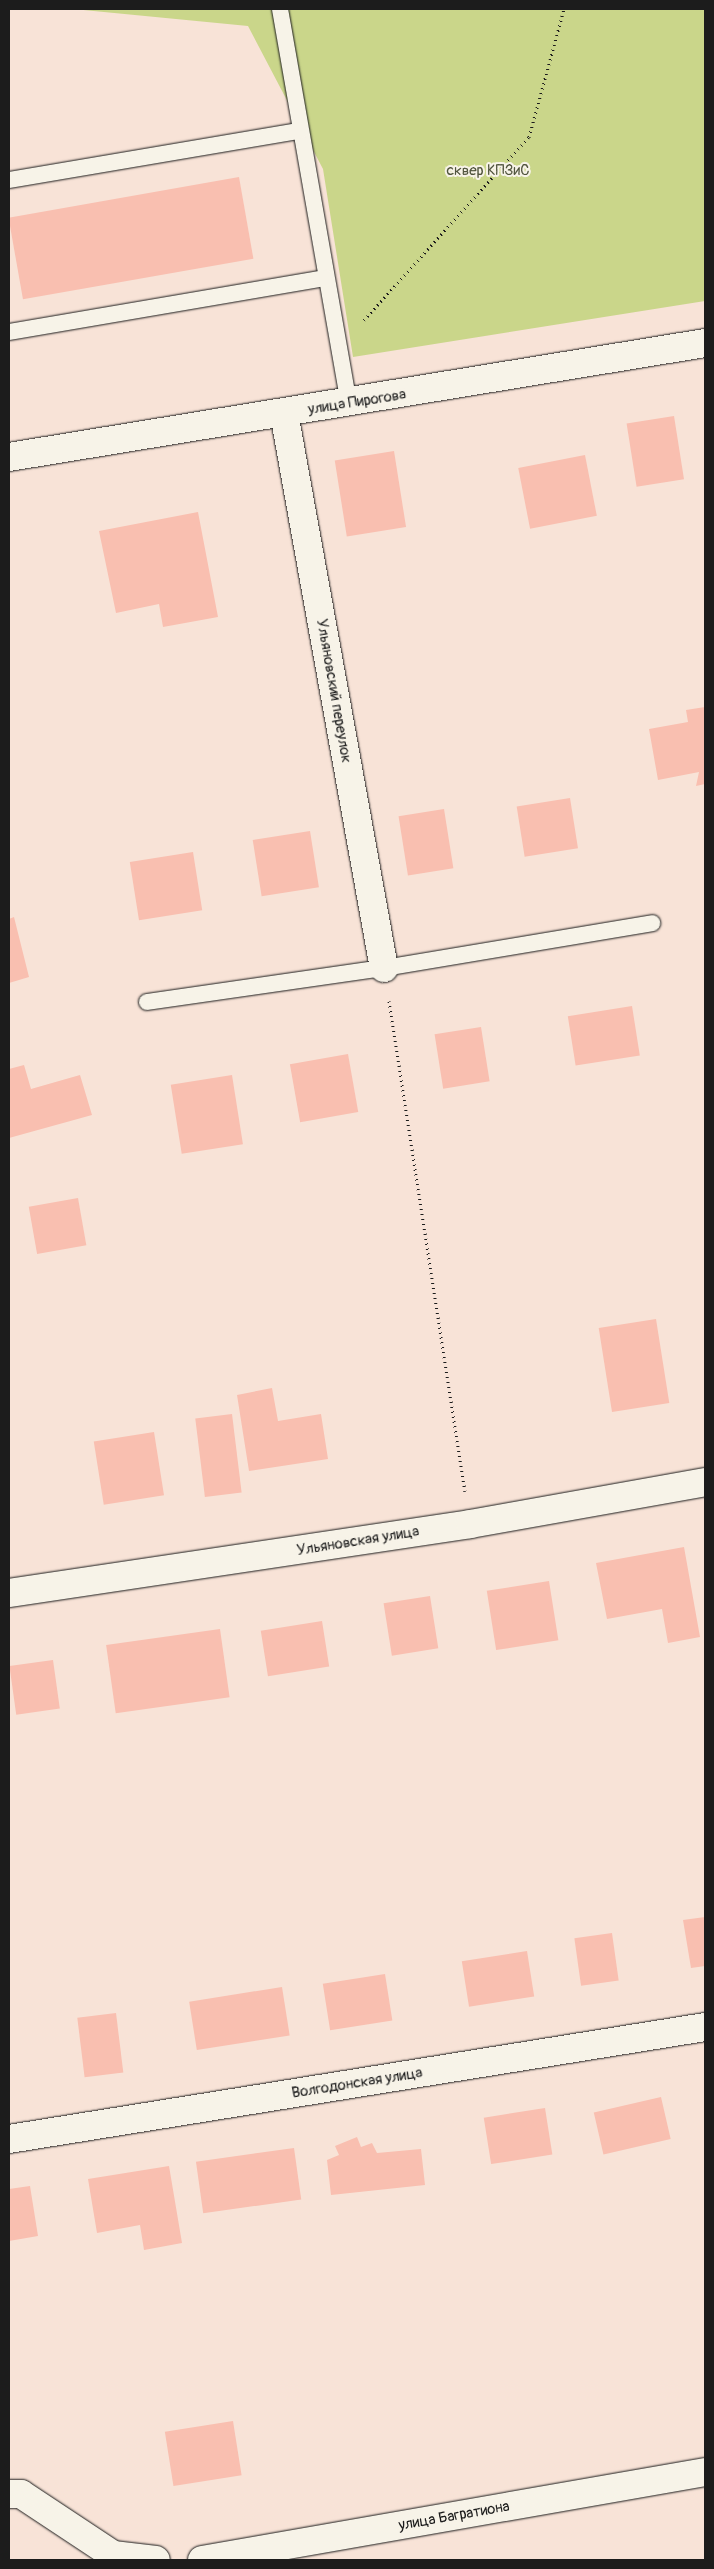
<!DOCTYPE html>
<meta charset="utf-8">
<style>
body{margin:0}
#map{position:relative;width:714px;height:2569px;overflow:hidden;background:#f8e3d7;font-family:Pangolin,sans-serif}
div>[style]{position:absolute}
[style*='--x']{left:calc(var(--x)*1px);top:calc(var(--y)*1px);width:calc(var(--w)*1px);rotate:calc(var(--a)*1deg)}
.green>*{inset:0;background:#cad68a}
.building>*{inset:0;background:#f9bfb0;transform-origin:0 0}
.path>*{height:3px;margin-top:-1.5px;transform-origin:0;background:repeating-linear-gradient(90deg,#1c1c1c 0 1px,transparent 0 5px)}
.roads{filter:drop-shadow(0 0 1px #1c1c1c) drop-shadow(0 0 1px #1c1c1c)}
.lane>*{height:16px;margin:-8px;padding:0 8px;transform-origin:8px;border-radius:8px;background:#f7f3e8}
.street>*{height:28px;margin:-14px;padding:0 14px;transform-origin:14px;border-radius:14px;background:#f7f3e8}
span{translate:-50% -50%;white-space:nowrap;text-align:center;line-height:1.15;-webkit-text-stroke:4px #f7f3e8;paint-order:stroke}
.park-label{font-size:15px;color:#50543d}
.street-label{font-size:15px;color:#1c1c1c}
.frame{position:absolute;inset:0;border:10px solid #1c1c1c;pointer-events:none}
</style>
<div id="map">
<div class="green">
<div style="clip-path:polygon(73px 9px,705px 9px,705px 301px,353px 357px,323px 169px,248px 26px)"></div>
</div>
<div class="building">
<div style="left:239px;top:177px;width:83px;height:234px;rotate:80deg"></div>
<div style="left:674px;top:416px;width:64px;height:48px;rotate:81deg"></div>
<div style="left:394px;top:451px;width:77px;height:60px;rotate:81deg"></div>
<div style="left:585px;top:455px;width:62px;height:68px;rotate:79deg"></div>
<div style="clip-path:polygon(198px 512px,218px 617px,163px 627px,159px 604px,116px 613px,99px 531px)"></div>
<div style="clip-path:polygon(705px 707px,705px 784px,696px 786px,699px 772px,658px 780px,649px 729px,688px 722px,686px 710px)"></div>
<div style="left:570px;top:798px;width:51px;height:54px;rotate:81deg"></div>
<div style="left:444px;top:809px;width:60px;height:46px;rotate:81deg"></div>
<div style="left:310px;top:831px;width:57px;height:58px;rotate:81deg"></div>
<div style="left:193px;top:852px;width:59px;height:64px;rotate:81deg"></div>
<div style="clip-path:polygon(14px 917px,29px 977px,9px 983px,9px 919px)"></div>
<div style="left:632px;top:1006px;width:50px;height:65px;rotate:81deg"></div>
<div style="left:481px;top:1027px;width:55px;height:47px;rotate:81deg"></div>
<div style="left:348px;top:1054px;width:59px;height:59px;rotate:80deg"></div>
<div style="clip-path:polygon(24px 1065px,31px 1089px,80px 1075px,92px 1115px,9px 1138px,9px 1069px)"></div>
<div style="left:232px;top:1075px;width:70px;height:62px;rotate:81deg"></div>
<div style="left:78px;top:1198px;width:48px;height:50px;rotate:80deg"></div>
<div style="left:656px;top:1319px;width:85px;height:58px;rotate:81deg"></div>
<div style="clip-path:polygon(272px 1388px,278px 1421px,321px 1414px,328px 1459px,249px 1471px,237px 1395px)"></div>
<div style="left:232px;top:1414px;width:79px;height:37px;rotate:83deg"></div>
<div style="left:154px;top:1432px;width:64px;height:61px;rotate:81deg"></div>
<div style="clip-path:polygon(684px 1547px,700px 1637px,668px 1643px,662px 1609px,607px 1619px,596px 1563px)"></div>
<div style="left:549px;top:1581px;width:60px;height:63px;rotate:81deg"></div>
<div style="left:430px;top:1596px;width:53px;height:47px;rotate:81deg"></div>
<div style="left:322px;top:1621px;width:46px;height:62px;rotate:81deg"></div>
<div style="left:220px;top:1629px;width:69px;height:115px;rotate:82deg"></div>
<div style="left:53px;top:1660px;width:49px;height:44px;rotate:82deg"></div>
<div style="clip-path:polygon(705px 1917px,705px 1966px,691px 1968px,683px 1920px)"></div>
<div style="left:612px;top:1933px;width:48px;height:38px;rotate:82deg"></div>
<div style="left:527px;top:1951px;width:46px;height:66px;rotate:81deg"></div>
<div style="left:385px;top:1974px;width:47px;height:63px;rotate:81deg"></div>
<div style="left:282px;top:1987px;width:49px;height:94px;rotate:81deg"></div>
<div style="left:116px;top:2013px;width:60px;height:39px;rotate:83deg"></div>
<div style="left:661px;top:2097px;width:43px;height:69px;rotate:77deg"></div>
<div style="left:545px;top:2108px;width:47px;height:62px;rotate:81deg"></div>
<div style="clip-path:polygon(357px 2137px,361px 2147px,372px 2143px,377px 2153px,421px 2149px,425px 2185px,331px 2195px,327px 2160px,339px 2155px,335px 2146px)"></div>
<div style="left:294px;top:2148px;width:52px;height:99px;rotate:82deg"></div>
<div style="clip-path:polygon(169px 2166px,182px 2243px,144px 2250px,140px 2225px,97px 2233px,88px 2179px)"></div>
<div style="clip-path:polygon(30px 2186px,38px 2236px,9px 2241px,9px 2189px)"></div>
<div style="left:233px;top:2421px;width:55px;height:69px;rotate:81deg"></div>
</div>
<div class="path">
<div style="--x:364;--y:320;--w:246;--a:-48"></div>
<div style="--x:529;--y:137;--w:133;--a:-74.7"></div>
<div style="--x:389;--y:1001;--w:496;--a:81.2"></div>
</div>
<div class="roads">
<div class="lane">
<div style="--x:280;--y:9;--w:400;--a:80.1"></div>
<div style="--x:9;--y:180;--w:295;--a:-9.6"></div>
<div style="--x:9;--y:332;--w:321;--a:-9.7"></div>
<div style="--x:147;--y:1002;--w:239;--a:-8.2"></div>
<div style="--x:384;--y:968;--w:272;--a:-9.5"></div>
</div>
<div class="street">
<div style="--x:284;--y:413;--w:564;--a:79.79"></div>
<div style="--x:9;--y:457;--w:705;--a:-9.3"></div>
<div style="--x:9;--y:1593;--w:466;--a:-8.5"></div>
<div style="--x:470;--y:1524;--w:239;--a:-10.1"></div>
<div style="--x:9;--y:2139;--w:705;--a:-9.14"></div>
<div style="--x:9;--y:2494;--w:12;--a:0"></div>
<div style="--x:21;--y:2494;--w:110;--a:33.5"></div>
<div style="--x:113;--y:2555;--w:43;--a:6.6"></div>
<div style="--x:202;--y:2560;--w:511;--a:-9.92"></div>
</div>
</div>
<div class="park-label">
<span style="left:488px;top:171px">сквер КПЗиС</span>
</div>
<div class="street-label">
<span style="left:357px;top:402px;rotate:-9deg">улица Пирогова</span>
<span style="left:334px;top:691px;rotate:80deg">Ульяновский переулок</span>
<span style="left:358px;top:1541px;rotate:-9deg">Ульяновская улица</span>
<span style="left:357px;top:2083px;rotate:-9deg">Волгодонская улица</span>
<span style="left:454px;top:2516px;rotate:-10deg">улица Багратиона</span>
</div>
<div class="frame"></div>
</div>
